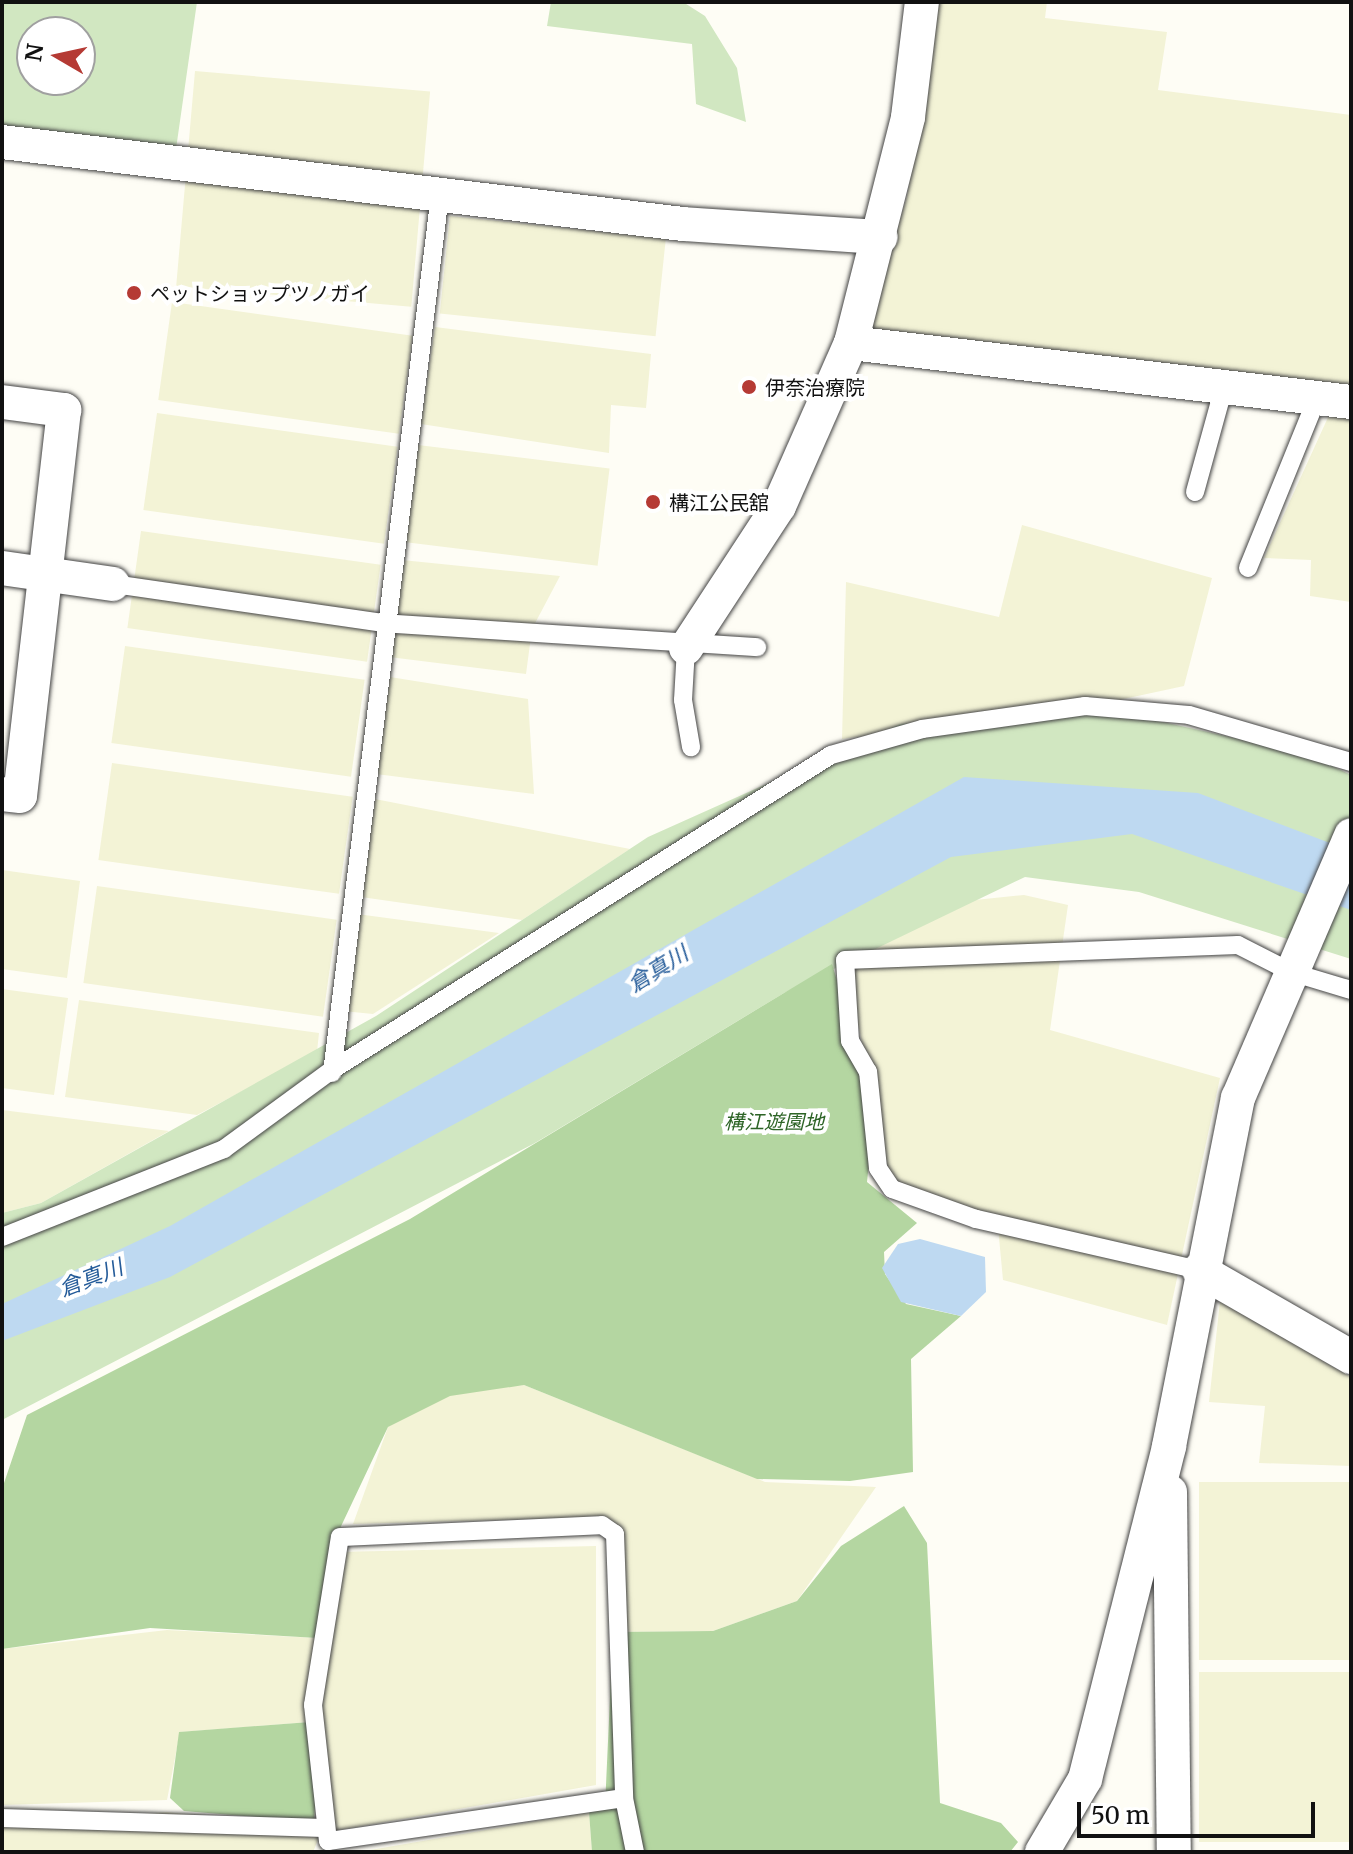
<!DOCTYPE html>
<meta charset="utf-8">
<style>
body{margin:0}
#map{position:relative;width:1353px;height:1854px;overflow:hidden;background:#fefdf5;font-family:Merriweather,"Noto Sans JP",serif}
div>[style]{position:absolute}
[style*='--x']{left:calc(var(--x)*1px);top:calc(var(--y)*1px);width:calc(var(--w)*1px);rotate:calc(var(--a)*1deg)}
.farmland>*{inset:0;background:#f3f3d6;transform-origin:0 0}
.green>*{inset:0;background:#d1e7c1}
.forest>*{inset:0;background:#b4d6a1}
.water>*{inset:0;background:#bed9f1}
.roads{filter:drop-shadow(0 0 2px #444) drop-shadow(0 0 2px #444)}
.lane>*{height:18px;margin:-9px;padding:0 9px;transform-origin:9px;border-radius:9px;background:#fff}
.street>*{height:34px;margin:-17px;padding:0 17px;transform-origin:17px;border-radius:17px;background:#fff}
.dots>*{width:22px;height:22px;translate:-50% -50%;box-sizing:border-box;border:4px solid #fff;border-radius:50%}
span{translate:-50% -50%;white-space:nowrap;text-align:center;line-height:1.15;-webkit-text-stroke:8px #fff;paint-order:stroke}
.poi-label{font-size:20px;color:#111}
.left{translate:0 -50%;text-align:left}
.park-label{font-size:20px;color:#2d6426;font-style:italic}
.water-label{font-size:22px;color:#245b99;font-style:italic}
.frame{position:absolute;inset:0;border:4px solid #111;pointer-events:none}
.north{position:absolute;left:16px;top:16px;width:80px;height:80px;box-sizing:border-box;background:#fff;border:2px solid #a0a0a0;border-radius:50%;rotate:279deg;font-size:22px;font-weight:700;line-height:32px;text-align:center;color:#111}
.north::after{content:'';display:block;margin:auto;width:28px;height:36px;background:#b53a34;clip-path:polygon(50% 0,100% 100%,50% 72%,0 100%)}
.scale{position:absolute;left:1077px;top:1802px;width:238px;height:36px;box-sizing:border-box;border:4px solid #111;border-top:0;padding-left:10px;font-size:24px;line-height:28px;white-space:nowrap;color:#111;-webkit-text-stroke:6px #fff;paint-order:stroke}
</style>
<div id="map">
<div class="farmland">
<div style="clip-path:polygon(938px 2px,1047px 2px,1045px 18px,1167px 32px,1158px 90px,1351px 115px,1351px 393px,864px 334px,907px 197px)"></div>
<div style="left:195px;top:71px;width:236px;height:216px;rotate:5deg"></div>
<div style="left:450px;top:216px;width:217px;height:98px;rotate:6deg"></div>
<div style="left:172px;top:302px;width:243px;height:99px;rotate:8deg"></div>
<div style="clip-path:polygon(435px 327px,651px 354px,646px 408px,611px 405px,609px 453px,421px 424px)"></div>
<div style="left:157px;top:413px;width:243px;height:98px;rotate:8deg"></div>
<div style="clip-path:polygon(1330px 413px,1351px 415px,1351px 602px,1310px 596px,1311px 560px,1264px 558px)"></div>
<div style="left:418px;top:445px;width:193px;height:98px;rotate:7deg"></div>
<div style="clip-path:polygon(1022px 525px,1212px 578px,1184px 686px,1091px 706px,842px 739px,846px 582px,999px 617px)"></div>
<div style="left:141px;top:531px;width:242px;height:98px;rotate:8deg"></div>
<div style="clip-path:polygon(402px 560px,560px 576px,532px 629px,526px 674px,389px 657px)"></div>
<div style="left:125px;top:646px;width:242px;height:98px;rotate:8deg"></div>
<div style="clip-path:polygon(390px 677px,528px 699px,534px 794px,376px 774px)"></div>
<div style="left:112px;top:763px;width:243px;height:98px;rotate:8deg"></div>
<div style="clip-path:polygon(375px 799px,630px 849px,522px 920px,361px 897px)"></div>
<div style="clip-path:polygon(2px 870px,80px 881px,67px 978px,2px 969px)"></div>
<div style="left:97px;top:886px;width:242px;height:98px;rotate:8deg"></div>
<div style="clip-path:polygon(1024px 895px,1068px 905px,1050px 1030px,1220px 1078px,1167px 1325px,1003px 1280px,998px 1227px,892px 1189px,845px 960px,975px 900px)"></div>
<div style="clip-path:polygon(357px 914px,499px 933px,373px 1014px,343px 1011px)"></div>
<div style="clip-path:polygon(2px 989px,68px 998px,54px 1095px,2px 1088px)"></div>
<div style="clip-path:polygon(79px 1000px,319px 1033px,317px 1052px,197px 1115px,65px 1097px)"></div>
<div style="clip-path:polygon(2px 1110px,169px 1131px,41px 1203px,2px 1213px)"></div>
<div style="clip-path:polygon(1220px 1301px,1351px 1377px,1351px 1466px,1259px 1463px,1265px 1406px,1209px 1402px)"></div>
<div style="clip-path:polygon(524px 1385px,765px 1482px,876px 1487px,797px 1601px,713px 1631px,613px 1632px,606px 1517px,353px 1524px,388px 1427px,444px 1391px)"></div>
<div style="left:1351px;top:1482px;width:178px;height:152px;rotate:90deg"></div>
<div style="clip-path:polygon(596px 1546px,596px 1785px,334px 1831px,322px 1713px,339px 1552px)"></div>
<div style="clip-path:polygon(167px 1630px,317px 1638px,310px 1722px,180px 1732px,167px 1800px,2px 1805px,2px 1649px)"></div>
<div style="left:1199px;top:1672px;width:152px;height:170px"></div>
<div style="clip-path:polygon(167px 1812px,323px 1828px,313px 1852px,2px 1852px,2px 1824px)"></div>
<div style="clip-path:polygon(589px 1812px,592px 1852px,359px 1852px)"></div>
</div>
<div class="green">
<div style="clip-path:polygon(evenodd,2px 2px,197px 2px,174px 163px,2px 142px,2px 2px,32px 32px,80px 32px,80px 80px,32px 80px,32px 32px)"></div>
<div style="clip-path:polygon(551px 2px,683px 2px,705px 16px,737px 68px,746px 122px,696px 104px,692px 44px,547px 26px)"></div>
<div style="clip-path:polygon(1091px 706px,1307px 754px,1351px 775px,1351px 959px,1139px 892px,1025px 877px,784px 993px,535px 1143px,2px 1420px,2px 1213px,41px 1203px,376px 1016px,648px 837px,900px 724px)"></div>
</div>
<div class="forest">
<div style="clip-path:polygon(832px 964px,864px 1069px,872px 1134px,867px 1182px,917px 1223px,884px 1252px,885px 1274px,906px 1304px,961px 1316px,911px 1359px,913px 1472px,850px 1481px,757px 1479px,524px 1385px,450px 1396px,388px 1427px,335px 1539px,317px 1638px,150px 1628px,2px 1649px,2px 1489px,27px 1415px,410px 1219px)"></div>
<div style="clip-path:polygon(904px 1506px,927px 1543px,940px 1803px,1001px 1823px,1018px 1842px,1010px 1852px,592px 1852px,589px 1812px,605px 1807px,613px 1632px,713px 1631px,797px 1601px,841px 1546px)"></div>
<div style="clip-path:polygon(310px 1722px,318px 1761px,314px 1822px,184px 1811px,170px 1798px,179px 1732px)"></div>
</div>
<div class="water">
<div style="clip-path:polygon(964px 777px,1198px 793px,1351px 851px,1351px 910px,1132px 834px,951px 857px,170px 1277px,2px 1341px,2px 1304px,170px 1226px)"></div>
<div style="clip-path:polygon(920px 1239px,985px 1257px,986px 1292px,961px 1316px,901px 1302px,882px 1268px,898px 1244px)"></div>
</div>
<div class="roads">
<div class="lane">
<div style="--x:1195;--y:492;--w:109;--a:-74.6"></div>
<div style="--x:1248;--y:568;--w:183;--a:-67.9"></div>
<div style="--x:113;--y:584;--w:272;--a:8.2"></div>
<div style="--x:382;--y:623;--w:376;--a:3.7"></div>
<div style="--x:686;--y:648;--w:52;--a:93.3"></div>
<div style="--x:683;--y:700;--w:48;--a:80.3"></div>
<div style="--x:332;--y:1073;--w:885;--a:-82.99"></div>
<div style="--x:2;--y:1237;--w:239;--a:-21.6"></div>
<div style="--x:224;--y:1149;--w:134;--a:-36.2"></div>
<div style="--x:332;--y:1070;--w:590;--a:-32.26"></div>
<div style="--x:831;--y:755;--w:95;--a:-15.9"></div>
<div style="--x:922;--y:729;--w:165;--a:-8"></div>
<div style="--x:1085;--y:706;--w:104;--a:4.9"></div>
<div style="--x:1189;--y:715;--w:169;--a:16.2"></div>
<div style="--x:1199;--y:1270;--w:229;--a:-167.1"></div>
<div style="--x:976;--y:1219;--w:89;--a:-160.3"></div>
<div style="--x:892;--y:1189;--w:25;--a:-124"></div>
<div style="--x:878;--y:1168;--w:97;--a:-95.9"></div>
<div style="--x:868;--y:1072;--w:36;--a:-120"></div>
<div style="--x:850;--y:1041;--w:81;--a:-93.5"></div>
<div style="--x:845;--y:960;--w:393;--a:-2.2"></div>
<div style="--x:1238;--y:945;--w:59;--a:27"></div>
<div style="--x:1291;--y:972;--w:63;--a:16.7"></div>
<div style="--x:602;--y:1525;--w:16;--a:35"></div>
<div style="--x:615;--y:1534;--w:264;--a:88"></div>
<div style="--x:624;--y:1798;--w:299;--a:171.7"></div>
<div style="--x:328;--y:1841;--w:137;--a:-96.3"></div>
<div style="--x:313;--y:1705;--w:170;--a:-80.9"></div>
<div style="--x:340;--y:1537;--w:262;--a:-2.6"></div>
<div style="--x:624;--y:1798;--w:55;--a:78.5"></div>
<div style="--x:2;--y:1818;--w:321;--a:1.8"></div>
</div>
<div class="street">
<div style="--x:2;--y:142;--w:686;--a:6.87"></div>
<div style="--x:683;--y:224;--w:198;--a:3.8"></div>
<div style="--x:851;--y:343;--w:503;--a:6.73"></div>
<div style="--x:2;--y:402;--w:63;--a:7.4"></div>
<div style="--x:64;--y:410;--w:388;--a:96.5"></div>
<div style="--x:20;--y:796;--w:18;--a:-174"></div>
<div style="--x:2;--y:568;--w:112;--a:8.2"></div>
<div style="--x:686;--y:648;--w:170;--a:-56.8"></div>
<div style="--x:779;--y:506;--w:178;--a:-66.2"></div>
<div style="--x:851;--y:343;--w:233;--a:-75.8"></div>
<div style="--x:908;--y:117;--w:116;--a:-83.1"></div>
<div style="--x:1199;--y:1270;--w:175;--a:29.8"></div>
<div style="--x:1170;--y:1492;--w:360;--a:89.4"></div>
<div style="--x:1042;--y:1852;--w:85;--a:-59.5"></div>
<div style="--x:1085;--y:1779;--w:343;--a:-75.8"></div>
<div style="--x:1169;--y:1446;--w:355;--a:-78.8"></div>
<div style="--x:1238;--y:1098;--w:286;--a:-66.7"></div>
</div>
</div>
<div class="dots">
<div style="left:134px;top:293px;background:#b53a34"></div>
<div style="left:749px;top:387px;background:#b53a34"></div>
<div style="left:653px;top:502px;background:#b53a34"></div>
</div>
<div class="poi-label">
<span class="left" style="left:150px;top:293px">ペットショップツノガイ</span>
<span class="left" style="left:765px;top:387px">伊奈治療院</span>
<span class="left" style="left:669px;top:502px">構江公民舘</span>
</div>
<div class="park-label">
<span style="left:774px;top:1121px">構江遊園地</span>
</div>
<div class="water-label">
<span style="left:658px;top:969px;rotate:-32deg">倉真川</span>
<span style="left:91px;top:1278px;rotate:-21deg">倉真川</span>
</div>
<div class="frame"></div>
<div class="north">N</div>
<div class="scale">50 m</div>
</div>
